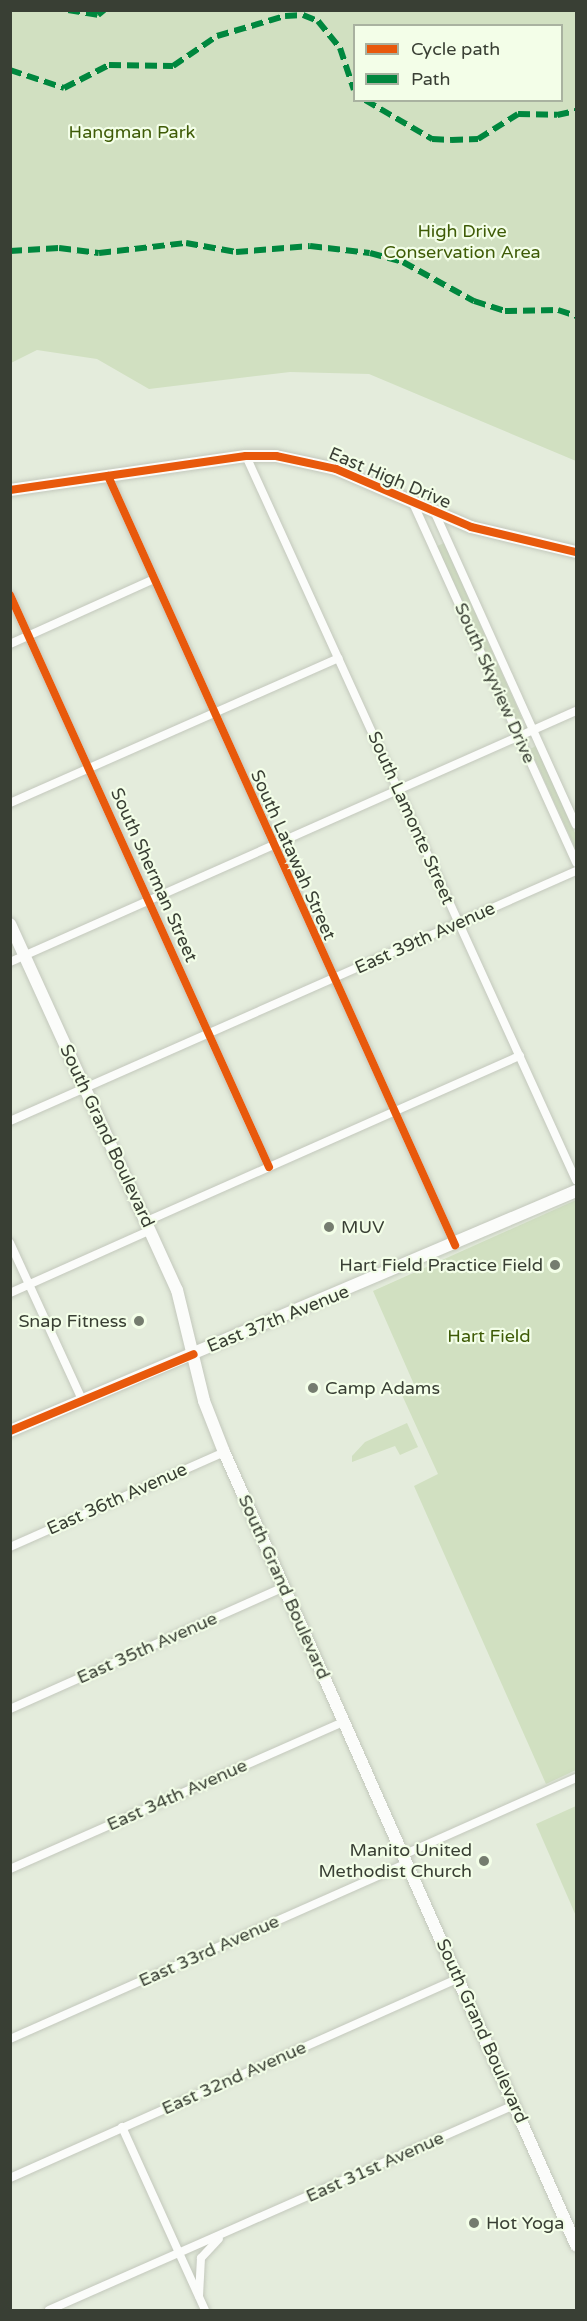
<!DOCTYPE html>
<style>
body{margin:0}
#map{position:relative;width:587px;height:2321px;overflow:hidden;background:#e4ecdc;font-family:"Varela Round",sans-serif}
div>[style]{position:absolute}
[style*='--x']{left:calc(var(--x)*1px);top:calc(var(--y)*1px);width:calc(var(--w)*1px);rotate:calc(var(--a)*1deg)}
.green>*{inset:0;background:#d1e0c1;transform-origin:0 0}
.roads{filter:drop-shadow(0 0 2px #c3c8bc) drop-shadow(0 0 2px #c3c8bc)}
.street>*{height:8px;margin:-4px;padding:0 4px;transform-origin:4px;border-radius:4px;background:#fbfcfa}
.secondary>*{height:12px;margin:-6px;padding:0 6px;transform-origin:6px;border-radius:6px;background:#fbfcfa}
.quiet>*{height:6px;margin-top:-3px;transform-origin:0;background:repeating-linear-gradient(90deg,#00873e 0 12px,transparent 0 18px)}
.cycleway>*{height:8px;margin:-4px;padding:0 4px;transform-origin:4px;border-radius:4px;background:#e8590c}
.dots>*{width:16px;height:16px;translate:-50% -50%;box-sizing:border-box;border:3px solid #f3fee8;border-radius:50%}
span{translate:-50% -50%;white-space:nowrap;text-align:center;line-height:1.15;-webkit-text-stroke:4.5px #f3fee8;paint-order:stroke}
.park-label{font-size:18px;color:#3e5b06}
.street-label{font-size:18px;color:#393f34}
.poi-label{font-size:18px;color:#393f34}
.left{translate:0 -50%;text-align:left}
.right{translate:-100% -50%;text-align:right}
.frame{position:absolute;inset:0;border:12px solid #393f34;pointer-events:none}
.legend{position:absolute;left:353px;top:24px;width:210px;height:78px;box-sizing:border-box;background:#f3fee8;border:2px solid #a9b2a0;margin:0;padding:8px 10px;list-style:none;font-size:18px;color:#393f34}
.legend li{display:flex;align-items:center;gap:12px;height:30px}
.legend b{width:30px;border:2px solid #a9b2a0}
</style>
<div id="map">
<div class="green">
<div style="clip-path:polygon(evenodd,11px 10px,576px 11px,576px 461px,369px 374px,290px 372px,149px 389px,97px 359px,37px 350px,11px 363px,11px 10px,354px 26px,562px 26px,562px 100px,354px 100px,354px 26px)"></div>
<div style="left:444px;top:543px;width:193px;height:8px;rotate:66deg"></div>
<div style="clip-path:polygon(536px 746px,576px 835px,576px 850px,530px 749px)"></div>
<div style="clip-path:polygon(576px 1200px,576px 1770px,546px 1784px,414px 1486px,438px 1474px,402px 1395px,416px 1389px,373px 1291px)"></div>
<div style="clip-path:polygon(407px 1423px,418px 1447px,400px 1455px,395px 1446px,352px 1462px,352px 1456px,365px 1442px)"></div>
<div style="clip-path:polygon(576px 1806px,576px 1916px,536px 1824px)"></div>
</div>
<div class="roads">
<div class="street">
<div style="--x:246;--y:456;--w:796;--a:65.5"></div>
<div style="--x:108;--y:476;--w:844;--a:65.71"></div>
<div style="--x:413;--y:503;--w:395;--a:65.6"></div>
<div style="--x:435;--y:513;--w:342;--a:65.7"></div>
<div style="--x:10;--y:595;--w:628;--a:65.64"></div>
<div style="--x:10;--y:644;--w:156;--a:-24.3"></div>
<div style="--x:10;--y:803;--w:359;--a:-23.8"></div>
<div style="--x:10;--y:962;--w:619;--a:-23.92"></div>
<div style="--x:10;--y:1121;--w:619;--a:-23.83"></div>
<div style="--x:147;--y:1221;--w:408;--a:-23.9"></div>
<div style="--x:10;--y:1243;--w:175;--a:65.3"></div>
<div style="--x:10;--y:1293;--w:154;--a:-24.1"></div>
<div style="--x:10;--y:1547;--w:234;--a:-23.9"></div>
<div style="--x:10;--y:1709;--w:300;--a:-24"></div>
<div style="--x:403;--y:1855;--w:189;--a:-24"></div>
<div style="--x:10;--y:1869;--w:365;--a:-23.8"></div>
<div style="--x:10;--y:2039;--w:434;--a:-23.9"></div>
<div style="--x:122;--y:2127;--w:201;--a:65.6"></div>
<div style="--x:10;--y:2178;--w:490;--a:-24"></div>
<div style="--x:199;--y:2296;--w:38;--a:-87"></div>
<div style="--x:201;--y:2258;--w:26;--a:-47"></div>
<div style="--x:49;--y:2310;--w:508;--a:-23.79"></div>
</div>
<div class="secondary">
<div style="--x:10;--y:490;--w:238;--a:-8.2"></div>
<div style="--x:246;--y:456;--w:30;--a:0"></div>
<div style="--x:276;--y:456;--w:61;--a:12.2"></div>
<div style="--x:336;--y:469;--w:147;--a:23.2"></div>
<div style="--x:471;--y:527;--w:108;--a:13.4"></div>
<div style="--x:10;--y:924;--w:402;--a:65.5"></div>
<div style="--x:177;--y:1290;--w:114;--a:76.3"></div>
<div style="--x:204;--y:1401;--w:55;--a:68.6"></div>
<div style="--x:224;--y:1452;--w:868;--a:66.06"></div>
<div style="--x:10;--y:1431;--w:615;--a:-22.98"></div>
</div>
</div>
<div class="quiet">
<div style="--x:68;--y:10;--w:30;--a:9"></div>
<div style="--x:98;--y:15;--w:8;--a:-40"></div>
<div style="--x:10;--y:70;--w:57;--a:18.4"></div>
<div style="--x:64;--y:88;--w:51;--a:-27.1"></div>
<div style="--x:109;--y:65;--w:64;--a:0.9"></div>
<div style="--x:173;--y:66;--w:53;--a:-34.3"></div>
<div style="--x:217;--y:36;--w:71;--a:-16.4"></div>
<div style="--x:285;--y:16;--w:18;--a:-3"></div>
<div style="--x:303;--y:15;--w:16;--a:22"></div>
<div style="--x:318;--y:21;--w:35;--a:51"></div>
<div style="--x:340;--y:48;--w:44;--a:71.6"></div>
<div style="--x:365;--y:100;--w:78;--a:30.2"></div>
<div style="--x:432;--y:139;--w:19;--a:3"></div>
<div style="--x:451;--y:140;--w:27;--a:-2"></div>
<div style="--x:478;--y:139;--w:47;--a:-32"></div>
<div style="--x:518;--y:114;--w:39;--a:1"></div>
<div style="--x:557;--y:115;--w:19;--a:-12"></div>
<div style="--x:10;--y:251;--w:49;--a:-3.5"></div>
<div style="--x:59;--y:248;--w:40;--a:7.1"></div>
<div style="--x:99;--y:253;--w:88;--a:-6.6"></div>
<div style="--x:186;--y:243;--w:51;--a:10.2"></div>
<div style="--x:236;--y:252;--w:74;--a:-4.6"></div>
<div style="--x:310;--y:246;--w:60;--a:6.7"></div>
<div style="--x:370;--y:253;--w:34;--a:15"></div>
<div style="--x:403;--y:262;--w:81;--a:28.8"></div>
<div style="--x:474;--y:301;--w:33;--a:18"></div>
<div style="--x:505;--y:311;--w:53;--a:-1.1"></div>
<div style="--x:558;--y:310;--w:19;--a:18"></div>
</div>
<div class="cycleway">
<div style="--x:108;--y:476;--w:844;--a:65.71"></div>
<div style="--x:10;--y:490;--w:238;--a:-8.2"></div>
<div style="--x:246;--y:456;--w:30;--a:0"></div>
<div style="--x:276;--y:456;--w:61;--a:12.2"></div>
<div style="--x:336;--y:469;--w:147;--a:23.2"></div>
<div style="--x:471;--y:527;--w:108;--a:13.4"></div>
<div style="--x:10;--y:595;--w:628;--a:65.64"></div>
<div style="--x:10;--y:1431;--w:199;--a:-22.7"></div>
</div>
<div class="dots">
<div style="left:329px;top:1227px;background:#757c6f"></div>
<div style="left:555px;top:1265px;background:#757c6f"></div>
<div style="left:139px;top:1321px;background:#757c6f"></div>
<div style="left:313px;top:1388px;background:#757c6f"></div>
<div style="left:484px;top:1861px;background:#757c6f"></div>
<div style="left:474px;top:2223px;background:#757c6f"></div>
</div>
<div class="park-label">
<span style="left:132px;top:132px">Hangman Park</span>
<span style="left:462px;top:242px">High Drive<br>Conservation Area</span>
<span style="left:489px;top:1336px">Hart Field</span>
</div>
<div class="street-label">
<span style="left:390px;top:478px;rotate:23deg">East High Drive</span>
<span style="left:495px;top:683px;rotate:66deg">South Skyview Drive</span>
<span style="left:411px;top:818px;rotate:66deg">South Lamonte Street</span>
<span style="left:293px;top:855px;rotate:66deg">South Latawah Street</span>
<span style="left:154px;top:875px;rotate:66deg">South Sherman Street</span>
<span style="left:425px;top:938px;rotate:-24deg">East 39th Avenue</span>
<span style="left:107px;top:1136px;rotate:65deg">South Grand Boulevard</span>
<span style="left:278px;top:1319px;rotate:-22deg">East 37th Avenue</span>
<span style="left:117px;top:1499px;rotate:-24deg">East 36th Avenue</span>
<span style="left:284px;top:1587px;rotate:66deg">South Grand Boulevard</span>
<span style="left:147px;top:1648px;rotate:-24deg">East 35th Avenue</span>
<span style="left:177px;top:1795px;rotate:-24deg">East 34th Avenue</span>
<span style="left:209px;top:1951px;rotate:-24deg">East 33rd Avenue</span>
<span style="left:482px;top:2031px;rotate:66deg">South Grand Boulevard</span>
<span style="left:234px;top:2078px;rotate:-24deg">East 32nd Avenue</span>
<span style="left:375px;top:2167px;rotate:-24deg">East 31st Avenue</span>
</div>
<div class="poi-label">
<span class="left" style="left:341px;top:1227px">MUV</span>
<span class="right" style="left:543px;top:1265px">Hart Field Practice Field</span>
<span class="right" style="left:127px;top:1321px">Snap Fitness</span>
<span class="left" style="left:325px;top:1388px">Camp Adams</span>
<span class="right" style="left:472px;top:1861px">Manito United<br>Methodist Church</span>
<span class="left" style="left:486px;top:2223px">Hot Yoga</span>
</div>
<div class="frame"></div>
<ul class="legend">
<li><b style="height:8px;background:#e8590c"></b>Cycle path</li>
<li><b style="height:8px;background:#00873e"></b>Path</li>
</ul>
</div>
